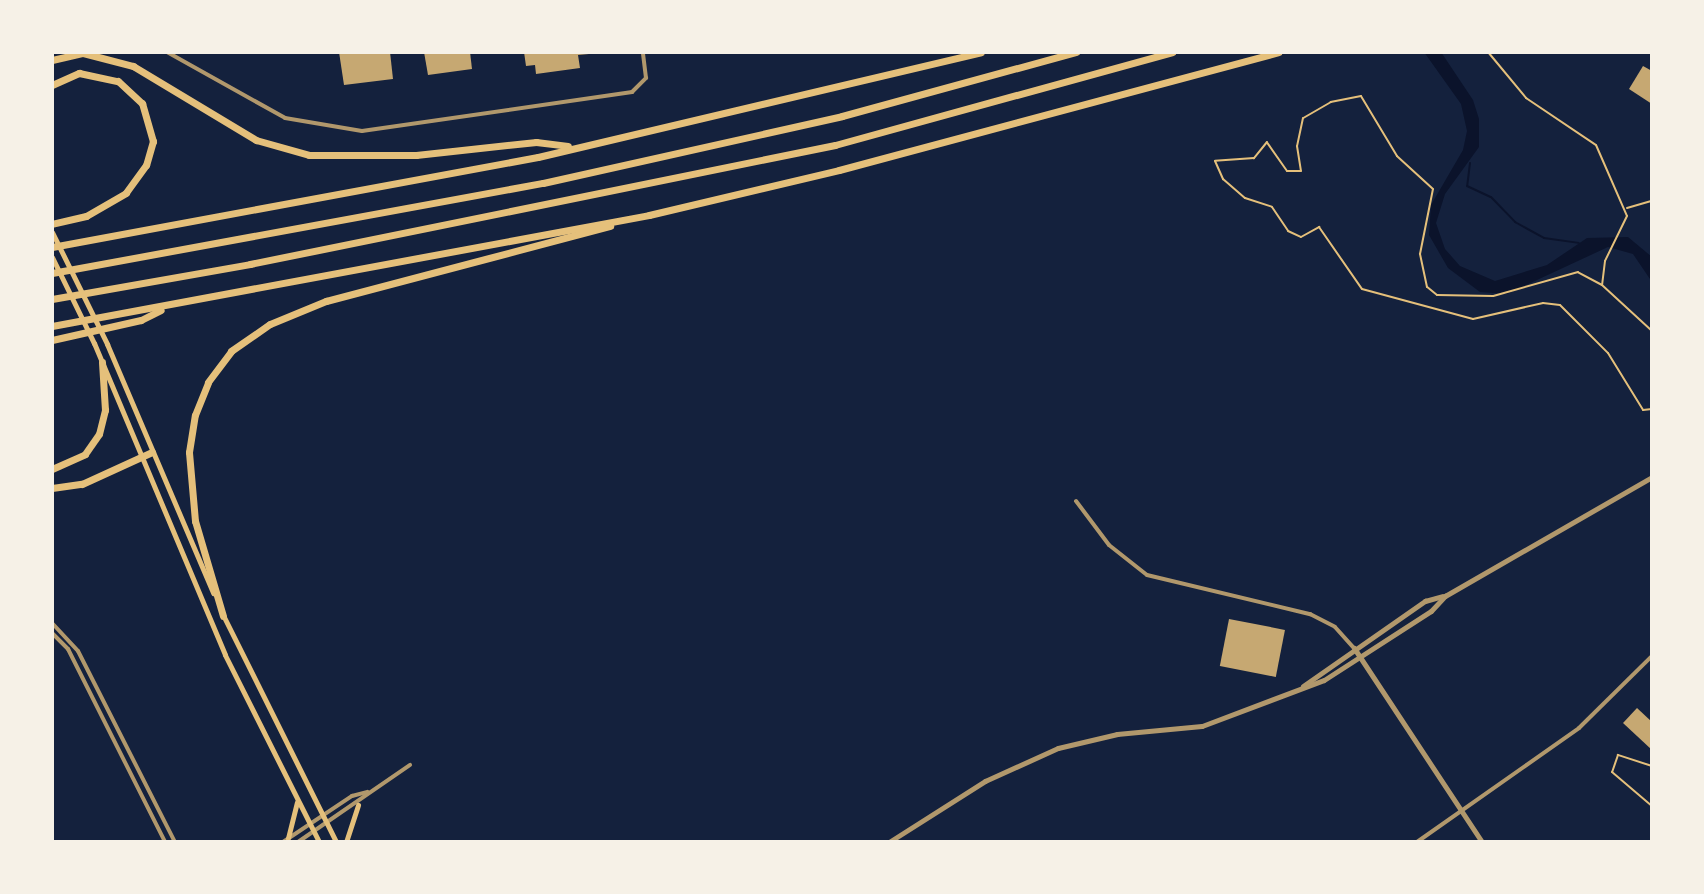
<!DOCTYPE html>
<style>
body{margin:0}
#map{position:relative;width:1704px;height:894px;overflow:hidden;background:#14213d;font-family:Quicksand,sans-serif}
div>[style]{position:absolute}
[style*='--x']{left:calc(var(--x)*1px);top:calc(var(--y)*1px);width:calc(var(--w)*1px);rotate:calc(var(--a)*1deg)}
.water>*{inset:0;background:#0b132b}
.stream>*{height:2px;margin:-1px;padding:0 1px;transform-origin:1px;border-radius:1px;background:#0b132b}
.building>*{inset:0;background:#c6a872;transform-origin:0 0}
.path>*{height:2px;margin:-1px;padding:0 1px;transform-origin:1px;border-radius:1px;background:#e5c07b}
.minor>*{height:4px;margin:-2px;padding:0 2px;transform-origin:2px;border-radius:2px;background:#b1986c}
.tertiary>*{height:5px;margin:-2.5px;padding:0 2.5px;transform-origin:2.5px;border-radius:2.5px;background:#b1986c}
.secondary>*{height:5px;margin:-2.5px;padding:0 2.5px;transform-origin:2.5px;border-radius:2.5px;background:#e5c07b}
.motorway>*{height:7px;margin:-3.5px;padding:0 3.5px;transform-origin:3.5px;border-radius:3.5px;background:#e5c07b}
span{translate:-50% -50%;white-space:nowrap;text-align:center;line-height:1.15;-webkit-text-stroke:6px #f6f1e7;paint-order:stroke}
.frame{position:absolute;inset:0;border:54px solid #f6f1e7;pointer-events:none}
</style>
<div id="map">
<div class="water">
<div style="clip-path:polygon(1424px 52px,1441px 52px,1473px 100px,1479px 119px,1479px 147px,1445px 194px,1436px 223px,1445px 249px,1460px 266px,1495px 281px,1547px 265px,1587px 238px,1628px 237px,1652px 257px,1652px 282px,1633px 254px,1608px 247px,1507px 294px,1480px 292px,1448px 268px,1429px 235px,1431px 205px,1463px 150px,1467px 131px,1461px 104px)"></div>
</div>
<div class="stream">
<div style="--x:1470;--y:163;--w:23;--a:97"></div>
<div style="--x:1467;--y:186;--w:26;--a:25"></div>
<div style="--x:1491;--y:197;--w:35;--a:46"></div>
<div style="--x:1515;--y:222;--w:33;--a:29"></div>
<div style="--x:1544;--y:238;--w:35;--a:8"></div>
</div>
<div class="building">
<div style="clip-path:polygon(339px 52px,390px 52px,393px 79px,344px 85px)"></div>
<div style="clip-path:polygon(424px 52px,470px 52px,472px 69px,428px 75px)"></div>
<div style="clip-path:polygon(524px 52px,589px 52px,589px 54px,578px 55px,580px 68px,536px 74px,535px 65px,526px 66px)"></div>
<div style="clip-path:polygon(1643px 66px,1652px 71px,1652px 104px,1629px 89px)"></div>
<div style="left:1229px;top:619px;width:57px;height:48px;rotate:11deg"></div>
<div style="clip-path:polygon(1637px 708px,1652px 722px,1652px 750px,1623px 723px)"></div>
</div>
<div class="path">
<div style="--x:1488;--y:52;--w:60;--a:50.4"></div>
<div style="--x:1526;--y:98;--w:84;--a:33.9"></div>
<div style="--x:1596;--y:145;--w:77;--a:66.4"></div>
<div style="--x:1627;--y:216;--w:50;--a:116.1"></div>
<div style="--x:1605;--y:261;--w:24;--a:97"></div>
<div style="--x:1602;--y:285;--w:68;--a:42.6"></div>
<div style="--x:1627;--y:208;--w:26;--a:-16"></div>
<div style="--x:1602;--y:285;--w:27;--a:-152"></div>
<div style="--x:1578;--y:272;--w:88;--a:164.2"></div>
<div style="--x:1493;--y:296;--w:56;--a:-179"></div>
<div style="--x:1437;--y:295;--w:13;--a:-141"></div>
<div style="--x:1427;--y:287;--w:34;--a:-102"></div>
<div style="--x:1420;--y:254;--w:66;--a:-78.7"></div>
<div style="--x:1433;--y:189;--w:49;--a:-137.5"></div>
<div style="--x:1397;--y:156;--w:70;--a:-121"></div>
<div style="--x:1361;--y:96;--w:31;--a:169"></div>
<div style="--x:1331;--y:102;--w:32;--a:150"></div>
<div style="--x:1303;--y:118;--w:29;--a:102"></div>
<div style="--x:1297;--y:146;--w:25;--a:81"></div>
<div style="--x:1301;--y:171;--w:14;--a:180"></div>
<div style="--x:1287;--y:171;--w:35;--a:-125"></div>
<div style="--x:1267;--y:142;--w:21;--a:129"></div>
<div style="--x:1254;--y:158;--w:39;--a:176"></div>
<div style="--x:1215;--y:161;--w:20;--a:66"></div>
<div style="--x:1223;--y:179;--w:29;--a:41"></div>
<div style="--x:1245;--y:198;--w:28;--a:18"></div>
<div style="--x:1272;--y:207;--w:29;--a:56"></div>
<div style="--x:1288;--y:231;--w:14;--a:25"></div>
<div style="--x:1301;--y:237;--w:21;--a:-29"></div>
<div style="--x:1319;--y:227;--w:75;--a:55.3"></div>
<div style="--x:1362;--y:289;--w:115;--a:15.1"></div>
<div style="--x:1473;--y:319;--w:72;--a:-12.9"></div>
<div style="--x:1543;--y:303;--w:17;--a:7"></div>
<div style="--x:1560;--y:305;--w:68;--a:45"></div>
<div style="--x:1608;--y:353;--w:67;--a:58.4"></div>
<div style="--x:1643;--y:410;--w:9;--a:-6"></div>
<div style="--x:1652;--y:766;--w:36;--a:-162"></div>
<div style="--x:1618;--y:755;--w:18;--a:109"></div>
<div style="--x:1612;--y:772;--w:52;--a:40.4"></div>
</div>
<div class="minor">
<div style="--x:167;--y:52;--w:135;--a:29.2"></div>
<div style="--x:285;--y:118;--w:78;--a:9.6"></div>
<div style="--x:362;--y:131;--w:273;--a:-8.2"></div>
<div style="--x:632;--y:92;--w:20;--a:-45"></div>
<div style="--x:646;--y:78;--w:26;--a:-97"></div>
<div style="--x:1076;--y:501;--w:55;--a:53.1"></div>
<div style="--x:1109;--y:545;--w:48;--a:38.3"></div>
<div style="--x:1147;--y:575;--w:168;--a:13.5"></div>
<div style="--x:1310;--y:614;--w:28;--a:27"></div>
<div style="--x:1335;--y:627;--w:28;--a:48"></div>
<div style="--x:52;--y:623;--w:38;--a:47"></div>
<div style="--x:78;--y:651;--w:214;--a:63.1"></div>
<div style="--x:52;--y:633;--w:23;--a:45"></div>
<div style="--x:68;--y:649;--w:216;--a:63.3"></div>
<div style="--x:283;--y:842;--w:83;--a:-33.7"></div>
<div style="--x:352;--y:796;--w:16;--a:-15"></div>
<div style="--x:298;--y:842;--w:136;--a:-34.5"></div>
<div style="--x:1417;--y:842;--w:198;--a:-35.1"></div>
<div style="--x:1579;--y:728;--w:103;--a:-44.6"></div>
</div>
<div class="tertiary">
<div style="--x:1354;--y:648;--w:232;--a:56.6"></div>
<div style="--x:1303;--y:686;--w:149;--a:-34.9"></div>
<div style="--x:1425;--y:601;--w:18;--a:-16"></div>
<div style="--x:889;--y:842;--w:114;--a:-32.4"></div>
<div style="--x:985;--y:781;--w:80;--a:-24.3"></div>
<div style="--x:1058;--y:748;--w:61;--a:-13.3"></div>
<div style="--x:1117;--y:734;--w:85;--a:-5.4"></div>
<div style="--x:1202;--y:726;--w:130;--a:-20.7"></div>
<div style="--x:1324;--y:680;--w:127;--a:-32.8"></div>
<div style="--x:1431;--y:611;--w:21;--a:-47"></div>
<div style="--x:1445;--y:596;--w:239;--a:-29.9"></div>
</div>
<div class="secondary">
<div style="--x:52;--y:232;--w:125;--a:63.8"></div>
<div style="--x:107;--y:344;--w:271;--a:66.9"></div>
<div style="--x:52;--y:257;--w:96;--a:64"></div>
<div style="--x:94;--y:343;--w:338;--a:67.2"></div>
<div style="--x:225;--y:655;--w:209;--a:63.3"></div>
<div style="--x:222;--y:613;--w:256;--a:63.5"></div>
<div style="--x:288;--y:838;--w:37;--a:-76"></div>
<div style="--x:346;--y:842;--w:39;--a:-72"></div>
</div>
<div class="motorway">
<div style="--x:52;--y:60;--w:32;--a:-13"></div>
<div style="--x:83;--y:53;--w:52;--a:14.6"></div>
<div style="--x:133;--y:66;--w:144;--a:31"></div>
<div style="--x:256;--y:140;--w:55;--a:15.8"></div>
<div style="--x:309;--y:155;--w:107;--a:0"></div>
<div style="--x:416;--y:155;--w:121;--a:-6.2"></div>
<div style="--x:536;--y:142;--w:32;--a:7"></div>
<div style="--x:52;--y:85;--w:30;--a:-24"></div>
<div style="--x:79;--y:73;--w:40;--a:12"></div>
<div style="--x:118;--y:81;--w:33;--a:43"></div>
<div style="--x:142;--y:103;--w:40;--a:74"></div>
<div style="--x:153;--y:141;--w:25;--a:106"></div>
<div style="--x:146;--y:165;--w:34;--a:126"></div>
<div style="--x:126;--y:193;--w:46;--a:150.1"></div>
<div style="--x:86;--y:216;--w:35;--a:167"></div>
<div style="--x:52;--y:247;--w:494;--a:-10.5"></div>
<div style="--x:538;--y:157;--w:455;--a:-13.3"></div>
<div style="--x:52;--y:273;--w:499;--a:-10.4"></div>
<div style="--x:543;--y:183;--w:306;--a:-12.6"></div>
<div style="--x:842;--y:116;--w:243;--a:-15.3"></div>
<div style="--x:52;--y:299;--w:201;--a:-10"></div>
<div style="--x:250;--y:264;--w:597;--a:-11.5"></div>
<div style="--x:835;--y:145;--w:350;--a:-15.4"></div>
<div style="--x:52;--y:326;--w:607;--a:-10.53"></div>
<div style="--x:649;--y:215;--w:195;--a:-13.3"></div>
<div style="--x:839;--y:170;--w:455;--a:-15"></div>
<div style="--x:52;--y:340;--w:91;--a:-12.7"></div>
<div style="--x:141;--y:320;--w:22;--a:-27"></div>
<div style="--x:52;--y:469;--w:36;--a:-24"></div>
<div style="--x:85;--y:454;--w:24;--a:-55"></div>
<div style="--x:99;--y:434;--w:25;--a:-76"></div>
<div style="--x:105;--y:410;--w:48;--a:-93.6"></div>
<div style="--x:52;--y:488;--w:30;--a:-8"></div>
<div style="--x:82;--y:484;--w:77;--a:-24.6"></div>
<div style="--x:223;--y:616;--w:99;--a:-106.4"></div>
<div style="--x:195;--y:521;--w:69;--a:-95"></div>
<div style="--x:189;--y:452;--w:37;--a:-81"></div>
<div style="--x:195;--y:415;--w:35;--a:-68"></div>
<div style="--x:208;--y:382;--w:39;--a:-53"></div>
<div style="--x:231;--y:351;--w:47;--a:-34.7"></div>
<div style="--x:270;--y:324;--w:61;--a:-22.3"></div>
<div style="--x:326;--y:301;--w:294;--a:-14.8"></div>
</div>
<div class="frame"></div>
</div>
